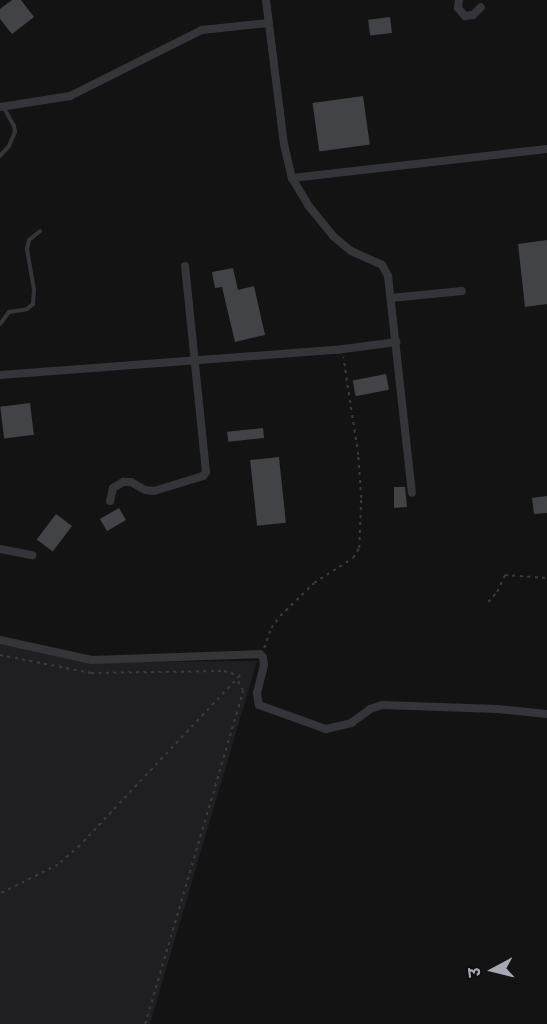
<!DOCTYPE html>
<meta charset="utf-8">
<style>
body{margin:0}
#map{position:relative;width:547px;height:1024px;overflow:hidden;background:#131314;font-family:Poppins,"Noto Sans Devanagari",sans-serif}
div>[style]{position:absolute}
[style*='--x']{left:calc(var(--x)*1px);top:calc(var(--y)*1px);width:calc(var(--w)*1px);rotate:calc(var(--a)*1deg)}
.built>*{inset:0;background:#1f1f21}
.building>*{inset:0;background:#424347;transform-origin:0 0}
.path>*{height:1.5px;margin-top:-0.75px;transform-origin:0;background:repeating-linear-gradient(90deg,#3a3b40 0 3px,transparent 0 7.5px)}
.service>*{height:4px;margin:-2px;padding:0 2px;transform-origin:2px;border-radius:2px;background:#343539}
.minor>*{height:8px;margin:-4px;padding:0 4px;transform-origin:4px;border-radius:4px;background:#343539}
span{translate:-50% -50%;white-space:nowrap;text-align:center;line-height:1.15;-webkit-text-stroke:4.5px #0e0e0f;paint-order:stroke}
.north{position:absolute;left:463px;top:940px;width:60px;height:60px;-webkit-text-stroke:4px #0e0e0f;paint-order:stroke;rotate:263deg;font-size:16px;font-weight:700;line-height:24px;text-align:center;color:#a5a9b4}
.north::after{content:'';display:block;margin:auto;width:21px;height:27px;background:#a5a9b4;clip-path:polygon(50% 0,100% 100%,50% 72%,0 100%)}
</style>
<div id="map">
<div class="built">
<div style="clip-path:polygon(0 643px,87px 662px,257px 661px,150px 1024px,0 1024px)"></div>
</div>
<div class="building">
<div style="clip-path:polygon(12px 0,21px 0,34px 17px,12px 34px,0 19px,0 9px)"></div>
<div style="left:390px;top:17px;width:16px;height:22px;rotate:83deg"></div>
<div style="left:363px;top:96px;width:49px;height:51px;rotate:82deg"></div>
<div style="clip-path:polygon(547px 240px,547px 304px,525px 307px,518px 244px)"></div>
<div style="clip-path:polygon(233px 268px,238px 290px,254px 286px,265px 335px,235px 342px,222px 287px,215px 288px,212px 272px)"></div>
<div style="left:386px;top:374px;width:16px;height:34px;rotate:79deg"></div>
<div style="left:30px;top:403px;width:32px;height:30px;rotate:83deg"></div>
<div style="left:263px;top:428px;width:10px;height:36px;rotate:84deg"></div>
<div style="left:279px;top:457px;width:66px;height:29px;rotate:84deg"></div>
<div style="clip-path:polygon(394px 487px,405px 487px,407px 507px,394px 508px)"></div>
<div style="clip-path:polygon(547px 496px,547px 513px,534px 514px,532px 498px)"></div>
<div style="left:119px;top:508px;width:14px;height:22px;rotate:60deg"></div>
<div style="left:56px;top:514px;width:20px;height:32px;rotate:37deg"></div>
</div>
<div class="path">
<div style="--x:488;--y:602;--w:13;--a:-48"></div>
<div style="--x:497;--y:592;--w:19;--a:-65"></div>
<div style="--x:505;--y:575;--w:42;--a:4.1"></div>
<div style="--x:264;--y:648;--w:21;--a:-71"></div>
<div style="--x:271;--y:628;--w:15;--a:-53"></div>
<div style="--x:280;--y:616;--w:47;--a:-44.1"></div>
<div style="--x:314;--y:583;--w:46;--a:-32.7"></div>
<div style="--x:353;--y:558;--w:12;--a:-59"></div>
<div style="--x:359;--y:548;--w:50;--a:-87.7"></div>
<div style="--x:361;--y:498;--w:43;--a:-94"></div>
<div style="--x:358;--y:455;--w:99;--a:-98.7"></div>
<div style="--x:0;--y:655;--w:93;--a:11.2"></div>
<div style="--x:91;--y:673;--w:133;--a:-0.9"></div>
<div style="--x:224;--y:671;--w:17;--a:17"></div>
<div style="--x:240;--y:676;--w:233;--a:133.3"></div>
<div style="--x:80;--y:846;--w:29;--a:139"></div>
<div style="--x:58;--y:865;--w:65;--a:153.4"></div>
<div style="--x:145;--y:1024;--w:347;--a:-73.6"></div>
<div style="--x:243;--y:691;--w:13;--a:-119"></div>
</div>
<div class="service">
<div style="--x:0;--y:156;--w:13;--a:-48"></div>
<div style="--x:9;--y:146;--w:15;--a:-67"></div>
<div style="--x:15;--y:132;--w:6;--a:-99"></div>
<div style="--x:14;--y:126;--w:21;--a:-119"></div>
<div style="--x:0;--y:324;--w:15;--a:-53"></div>
<div style="--x:9;--y:312;--w:18;--a:-9"></div>
<div style="--x:27;--y:309;--w:8;--a:-40"></div>
<div style="--x:33;--y:304;--w:14;--a:-86"></div>
<div style="--x:34;--y:290;--w:42;--a:-99.7"></div>
<div style="--x:27;--y:249;--w:9;--a:-77"></div>
<div style="--x:29;--y:240;--w:14;--a:-39"></div>
</div>
<div class="minor">
<div style="--x:266;--y:0;--w:145;--a:82.9"></div>
<div style="--x:284;--y:144;--w:35;--a:77"></div>
<div style="--x:292;--y:178;--w:31;--a:59"></div>
<div style="--x:308;--y:205;--w:40;--a:51"></div>
<div style="--x:333;--y:236;--w:23;--a:40"></div>
<div style="--x:351;--y:251;--w:34;--a:24"></div>
<div style="--x:382;--y:265;--w:13;--a:61"></div>
<div style="--x:388;--y:276;--w:218;--a:83.7"></div>
<div style="--x:459;--y:0;--w:8;--a:97"></div>
<div style="--x:458;--y:8;--w:11;--a:49"></div>
<div style="--x:465;--y:16;--w:8;--a:-7"></div>
<div style="--x:473;--y:15;--w:11;--a:-45"></div>
<div style="--x:0;--y:107;--w:71;--a:-8.9"></div>
<div style="--x:70;--y:96;--w:148;--a:-26.6"></div>
<div style="--x:202;--y:30;--w:67;--a:-6"></div>
<div style="--x:292;--y:178;--w:257;--a:-6.5"></div>
<div style="--x:391;--y:298;--w:71;--a:-5.6"></div>
<div style="--x:0;--y:375;--w:337;--a:-4.3"></div>
<div style="--x:336;--y:350;--w:61;--a:-7.6"></div>
<div style="--x:110;--y:501;--w:13;--a:-77"></div>
<div style="--x:113;--y:488;--w:12;--a:-31"></div>
<div style="--x:123;--y:482;--w:8;--a:0"></div>
<div style="--x:131;--y:482;--w:16;--a:30"></div>
<div style="--x:145;--y:490;--w:9;--a:6"></div>
<div style="--x:154;--y:491;--w:51;--a:-17"></div>
<div style="--x:203;--y:476;--w:5;--a:-53"></div>
<div style="--x:206;--y:472;--w:207;--a:-95.8"></div>
<div style="--x:0;--y:549;--w:33;--a:11"></div>
<div style="--x:0;--y:640;--w:94;--a:12.3"></div>
<div style="--x:92;--y:660;--w:168;--a:-2"></div>
<div style="--x:260;--y:654;--w:4;--a:45"></div>
<div style="--x:263;--y:657;--w:8;--a:83"></div>
<div style="--x:264;--y:665;--w:29;--a:104"></div>
<div style="--x:257;--y:693;--w:12;--a:81"></div>
<div style="--x:259;--y:705;--w:71;--a:19.7"></div>
<div style="--x:326;--y:729;--w:26;--a:-13"></div>
<div style="--x:351;--y:723;--w:24;--a:-36"></div>
<div style="--x:370;--y:709;--w:13;--a:-18"></div>
<div style="--x:382;--y:705;--w:115;--a:2"></div>
<div style="--x:497;--y:709;--w:50;--a:5.7"></div>
</div>
<div class="north">उ</div>
</div>
